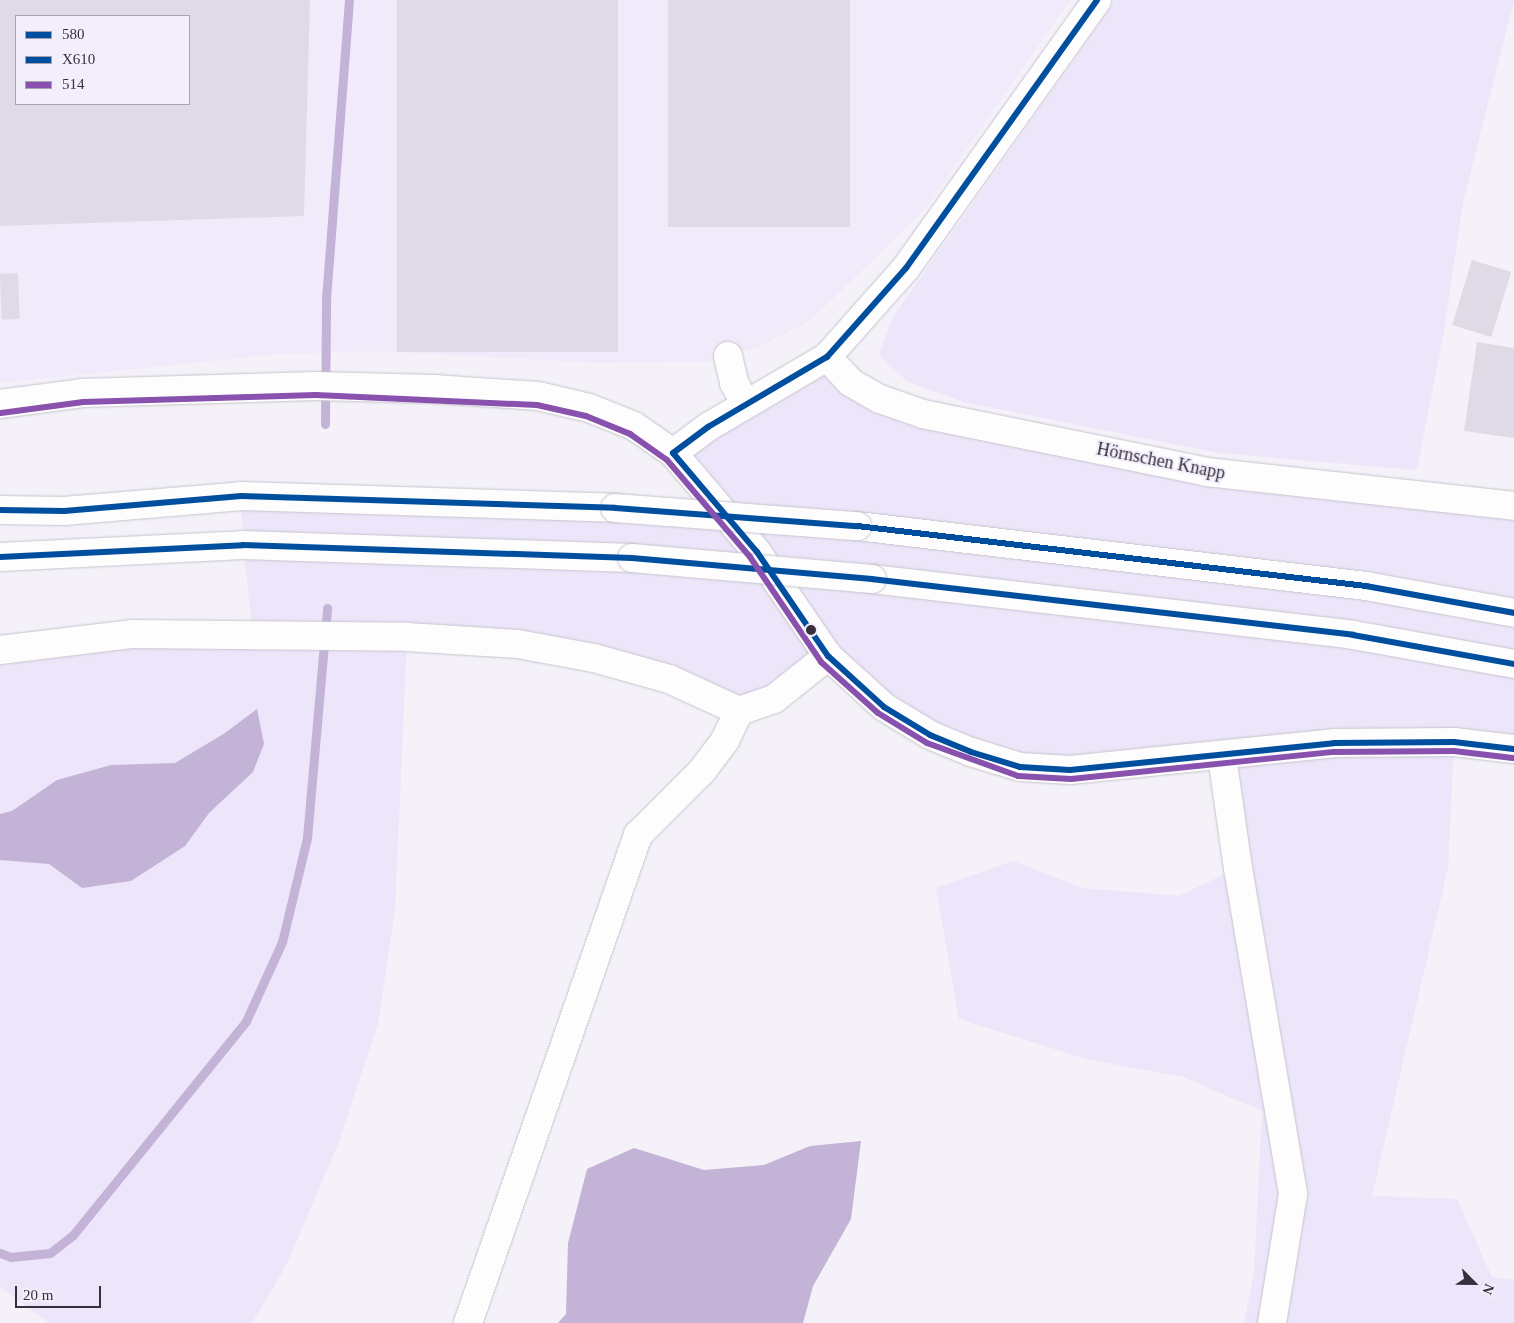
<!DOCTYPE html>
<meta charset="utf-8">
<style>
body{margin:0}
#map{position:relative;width:1514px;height:1323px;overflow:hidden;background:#f4f1f8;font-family:"Times New Roman",serif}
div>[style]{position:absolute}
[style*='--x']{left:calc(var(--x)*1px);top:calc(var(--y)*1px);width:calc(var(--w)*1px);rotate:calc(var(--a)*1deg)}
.built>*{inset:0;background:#f0eafa}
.green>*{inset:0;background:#ede5f9}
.water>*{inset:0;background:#c2b3d7}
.stream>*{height:9px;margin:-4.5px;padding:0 4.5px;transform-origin:4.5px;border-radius:4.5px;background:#c2b3d7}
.building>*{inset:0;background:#e0dae7;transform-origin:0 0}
.roads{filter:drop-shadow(0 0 1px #c7c4cd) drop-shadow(0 0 1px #c7c4cd)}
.minor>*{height:28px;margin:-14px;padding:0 14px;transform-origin:14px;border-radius:14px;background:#fdfdfe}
.highway>*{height:28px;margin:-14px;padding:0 14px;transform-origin:14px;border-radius:14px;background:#fdfdfe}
.bridges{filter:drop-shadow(0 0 1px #c7c4cd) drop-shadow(0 0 1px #c7c4cd)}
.highway-bridge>*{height:28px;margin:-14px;padding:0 14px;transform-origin:14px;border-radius:14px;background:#fdfdfe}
.bus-1>*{height:6px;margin:-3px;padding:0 3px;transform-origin:3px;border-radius:3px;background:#004e9e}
.bus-2>*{height:6px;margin:-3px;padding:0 3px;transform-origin:3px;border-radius:3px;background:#004f9f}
.bus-3>*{height:6px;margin:-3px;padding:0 3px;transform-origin:3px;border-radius:3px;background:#8951ae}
.dots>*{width:14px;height:14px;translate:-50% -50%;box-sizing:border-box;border:2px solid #f3eefb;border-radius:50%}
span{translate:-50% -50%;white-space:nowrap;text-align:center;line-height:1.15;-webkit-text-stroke:4px #f3eefb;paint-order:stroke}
.street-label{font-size:18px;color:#35303c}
.legend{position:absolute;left:15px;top:15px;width:175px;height:90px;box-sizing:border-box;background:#f3eefb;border:1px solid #a7a2af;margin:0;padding:6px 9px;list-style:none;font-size:15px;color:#35303c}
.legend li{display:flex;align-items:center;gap:10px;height:25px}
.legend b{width:25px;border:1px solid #a7a2af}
.north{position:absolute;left:1449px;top:1258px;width:50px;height:50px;-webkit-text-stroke:4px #f3eefb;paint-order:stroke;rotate:113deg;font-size:14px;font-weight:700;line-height:20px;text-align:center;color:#35303c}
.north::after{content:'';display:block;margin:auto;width:18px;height:22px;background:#35303c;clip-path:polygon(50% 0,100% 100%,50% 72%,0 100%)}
.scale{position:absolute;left:15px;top:1286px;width:86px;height:22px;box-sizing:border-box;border:2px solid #35303c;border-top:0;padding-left:6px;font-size:15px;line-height:18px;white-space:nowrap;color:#35303c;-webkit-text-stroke:4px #f3eefb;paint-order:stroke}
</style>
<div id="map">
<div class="built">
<div style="clip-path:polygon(evenodd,0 0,1070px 0,926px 208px,811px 320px,756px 348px,705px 362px,598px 363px,378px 351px,278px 354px,0 383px,0 0,16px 16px,189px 16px,189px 104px,16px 104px,16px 16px)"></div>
</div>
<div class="green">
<div style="clip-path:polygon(1116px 0,1514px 0,1463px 203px,1443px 336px,1417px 470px,1219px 453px,967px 403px,908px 382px,879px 355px,892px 318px)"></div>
<div style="clip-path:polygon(827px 357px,923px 414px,1514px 506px,1514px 749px,1454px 743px,1448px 868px,1372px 1196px,1457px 1199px,1492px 1277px,1514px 1280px,1514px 1323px,1244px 1323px,1254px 1272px,1262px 1111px,1183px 1077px,1086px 1059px,959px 1019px,936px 888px,1013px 861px,1083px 888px,1179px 896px,1237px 868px,1222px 756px,1070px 770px,971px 752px,828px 656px,739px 711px,669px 679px,407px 638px,395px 910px,378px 1024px,340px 1139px,287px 1264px,252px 1323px,49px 1323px,0 1287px,0 650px,253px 635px,243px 545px,241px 496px,726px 516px,673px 453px)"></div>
</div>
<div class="water">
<div style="clip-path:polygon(257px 709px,264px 744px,253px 772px,209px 813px,185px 846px,131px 881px,82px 888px,49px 864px,0 860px,0 814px,12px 811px,57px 780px,111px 765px,175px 763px,225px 733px)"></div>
<div style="clip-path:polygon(861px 1141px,851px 1219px,813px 1286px,803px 1323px,558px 1323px,566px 1314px,568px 1243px,587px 1169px,634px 1148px,704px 1170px,764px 1165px,810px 1146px)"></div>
</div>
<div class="stream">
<div style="--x:325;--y:424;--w:125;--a:-89.5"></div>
<div style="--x:326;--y:299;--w:300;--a:-85.6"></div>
<div style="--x:0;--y:1253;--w:12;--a:20"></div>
<div style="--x:11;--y:1257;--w:39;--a:-6"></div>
<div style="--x:50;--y:1253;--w:29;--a:-38"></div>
<div style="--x:73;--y:1235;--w:275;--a:-51"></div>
<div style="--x:246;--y:1021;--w:87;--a:-65.5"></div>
<div style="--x:282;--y:942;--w:107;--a:-76.5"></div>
<div style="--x:307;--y:838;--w:231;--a:-85"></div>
</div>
<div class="building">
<div style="clip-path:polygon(evenodd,0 0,310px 0,304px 216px,0 226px,0 0,16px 16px,189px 16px,189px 104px,16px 104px,16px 16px)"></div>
<div style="left:397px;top:0;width:221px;height:352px"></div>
<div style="left:668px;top:0;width:182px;height:227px"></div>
<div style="left:1472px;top:260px;width:41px;height:68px;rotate:17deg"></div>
<div style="left:18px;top:273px;width:46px;height:18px;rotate:88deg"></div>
<div style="clip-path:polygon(1477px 342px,1514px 348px,1514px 438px,1464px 431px)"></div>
</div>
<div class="roads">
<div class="minor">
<div style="--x:728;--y:356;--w:28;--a:77"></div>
<div style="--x:734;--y:383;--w:24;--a:60"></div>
<div style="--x:827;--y:357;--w:34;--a:47"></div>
<div style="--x:850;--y:382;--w:34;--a:30"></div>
<div style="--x:880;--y:399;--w:46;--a:19.2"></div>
<div style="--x:923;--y:414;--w:290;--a:11.5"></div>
<div style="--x:1207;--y:472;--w:309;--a:6.3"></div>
<div style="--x:0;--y:404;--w:83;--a:-7.6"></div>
<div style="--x:82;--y:393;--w:234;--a:-1.7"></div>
<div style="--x:316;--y:386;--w:118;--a:1.5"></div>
<div style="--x:434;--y:389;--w:104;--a:3.9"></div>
<div style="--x:538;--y:396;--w:52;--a:13.2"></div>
<div style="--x:589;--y:408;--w:48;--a:21.8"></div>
<div style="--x:634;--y:426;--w:47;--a:34.7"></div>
<div style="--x:673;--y:453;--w:130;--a:49.7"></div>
<div style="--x:757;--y:552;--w:126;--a:55.7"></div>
<div style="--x:828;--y:656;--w:76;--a:42.3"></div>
<div style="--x:884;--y:707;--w:54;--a:31.3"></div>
<div style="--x:930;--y:735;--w:44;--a:22.5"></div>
<div style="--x:971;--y:752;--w:51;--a:17"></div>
<div style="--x:1020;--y:767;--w:50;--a:3.4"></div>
<div style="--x:1070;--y:770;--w:265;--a:-5.8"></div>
<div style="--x:1334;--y:743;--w:120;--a:-0.5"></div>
<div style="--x:1454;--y:742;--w:60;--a:6.7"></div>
<div style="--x:673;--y:453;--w:44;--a:-36.6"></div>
<div style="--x:708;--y:427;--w:138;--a:-30.5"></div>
<div style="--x:827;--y:357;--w:119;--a:-48.4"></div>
<div style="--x:906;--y:268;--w:329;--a:-54.5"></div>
<div style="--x:0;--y:650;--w:134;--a:-6.9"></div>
<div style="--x:133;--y:634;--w:274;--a:0.6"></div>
<div style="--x:407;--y:637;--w:111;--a:3.6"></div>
<div style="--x:518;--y:644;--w:77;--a:10.4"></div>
<div style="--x:594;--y:658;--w:78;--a:15.6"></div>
<div style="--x:669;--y:679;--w:77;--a:24.6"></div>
<div style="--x:739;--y:711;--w:37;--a:-19"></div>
<div style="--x:774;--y:699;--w:69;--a:-38.5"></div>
<div style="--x:1222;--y:756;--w:113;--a:81.9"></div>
<div style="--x:1238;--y:868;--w:331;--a:80.4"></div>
<div style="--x:1293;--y:1194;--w:131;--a:99.2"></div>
<div style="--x:468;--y:1323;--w:517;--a:-70.79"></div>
<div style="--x:638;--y:835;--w:91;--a:-45"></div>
<div style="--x:702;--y:771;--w:39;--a:-53"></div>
<div style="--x:725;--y:740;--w:32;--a:-64"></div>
</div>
<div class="highway">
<div style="--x:0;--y:510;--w:64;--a:0.9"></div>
<div style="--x:64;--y:511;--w:178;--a:-4.8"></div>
<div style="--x:241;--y:496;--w:374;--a:1.8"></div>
<div style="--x:857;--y:526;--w:513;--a:6.72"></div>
<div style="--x:1366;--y:586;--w:150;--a:10.3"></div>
<div style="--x:0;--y:557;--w:243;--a:-2.8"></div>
<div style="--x:243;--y:545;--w:389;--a:1.9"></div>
<div style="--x:872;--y:579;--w:484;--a:6.6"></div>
<div style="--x:1353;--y:635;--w:164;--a:10.2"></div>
</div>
</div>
<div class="bridges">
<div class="highway-bridge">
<div style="--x:615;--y:508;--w:243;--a:4.3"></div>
<div style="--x:632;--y:558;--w:241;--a:5"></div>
</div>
</div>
<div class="bus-1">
<div style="--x:673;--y:453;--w:130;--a:49.7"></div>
<div style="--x:757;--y:552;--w:126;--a:55.7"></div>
<div style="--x:828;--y:656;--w:76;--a:42.3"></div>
<div style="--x:884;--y:707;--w:54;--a:31.3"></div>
<div style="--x:930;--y:735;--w:44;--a:22.5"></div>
<div style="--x:971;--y:752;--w:51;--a:17"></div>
<div style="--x:1020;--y:767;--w:50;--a:3.4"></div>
<div style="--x:1070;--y:770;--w:265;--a:-5.8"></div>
<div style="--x:1334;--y:743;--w:120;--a:-0.5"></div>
<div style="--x:1454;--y:742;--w:60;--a:6.7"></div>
<div style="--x:673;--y:453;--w:44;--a:-36.6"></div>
<div style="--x:708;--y:427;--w:138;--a:-30.5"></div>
<div style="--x:827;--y:357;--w:119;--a:-48.4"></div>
<div style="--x:906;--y:268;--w:329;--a:-54.5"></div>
</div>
<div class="bus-2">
<div style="--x:0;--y:510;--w:64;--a:0.9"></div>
<div style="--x:64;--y:511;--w:178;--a:-4.8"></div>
<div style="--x:241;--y:496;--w:374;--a:1.8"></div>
<div style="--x:615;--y:508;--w:243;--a:4.3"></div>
<div style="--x:857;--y:526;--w:513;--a:6.72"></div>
<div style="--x:1366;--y:586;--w:150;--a:10.3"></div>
<div style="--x:0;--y:557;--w:243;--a:-2.8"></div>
<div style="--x:243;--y:545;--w:389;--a:1.9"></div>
<div style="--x:632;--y:558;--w:241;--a:5"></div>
<div style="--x:872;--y:579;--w:484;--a:6.6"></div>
<div style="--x:1353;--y:635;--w:164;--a:10.2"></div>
</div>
<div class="bus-3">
<div style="--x:1;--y:413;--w:83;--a:-7.6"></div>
<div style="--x:83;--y:402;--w:233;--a:-1.7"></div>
<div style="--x:316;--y:395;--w:221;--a:2.6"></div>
<div style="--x:537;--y:405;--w:50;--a:12.7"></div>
<div style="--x:586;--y:416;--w:48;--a:22.2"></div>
<div style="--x:630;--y:434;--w:45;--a:35.1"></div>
<div style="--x:667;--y:460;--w:128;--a:49.4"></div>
<div style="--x:750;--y:557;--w:127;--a:55.9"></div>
<div style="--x:821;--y:662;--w:76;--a:41.8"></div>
<div style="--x:878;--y:713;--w:57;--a:31.5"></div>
<div style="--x:927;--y:743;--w:97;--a:19.9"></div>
<div style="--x:1018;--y:776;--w:53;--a:3.2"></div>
<div style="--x:1071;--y:779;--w:264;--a:-5.9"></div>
<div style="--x:1334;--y:752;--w:120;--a:-0.5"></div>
<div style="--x:1454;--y:751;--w:59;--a:6.8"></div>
</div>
<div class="dots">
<div style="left:811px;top:630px;background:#35303c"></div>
</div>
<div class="street-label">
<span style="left:1161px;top:461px;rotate:11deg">Hörnschen Knapp</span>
</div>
<ul class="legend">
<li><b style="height:6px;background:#004e9e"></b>580</li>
<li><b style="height:6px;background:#004f9f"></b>X610</li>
<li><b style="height:6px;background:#8951ae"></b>514</li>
</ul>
<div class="north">N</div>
<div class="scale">20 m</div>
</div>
